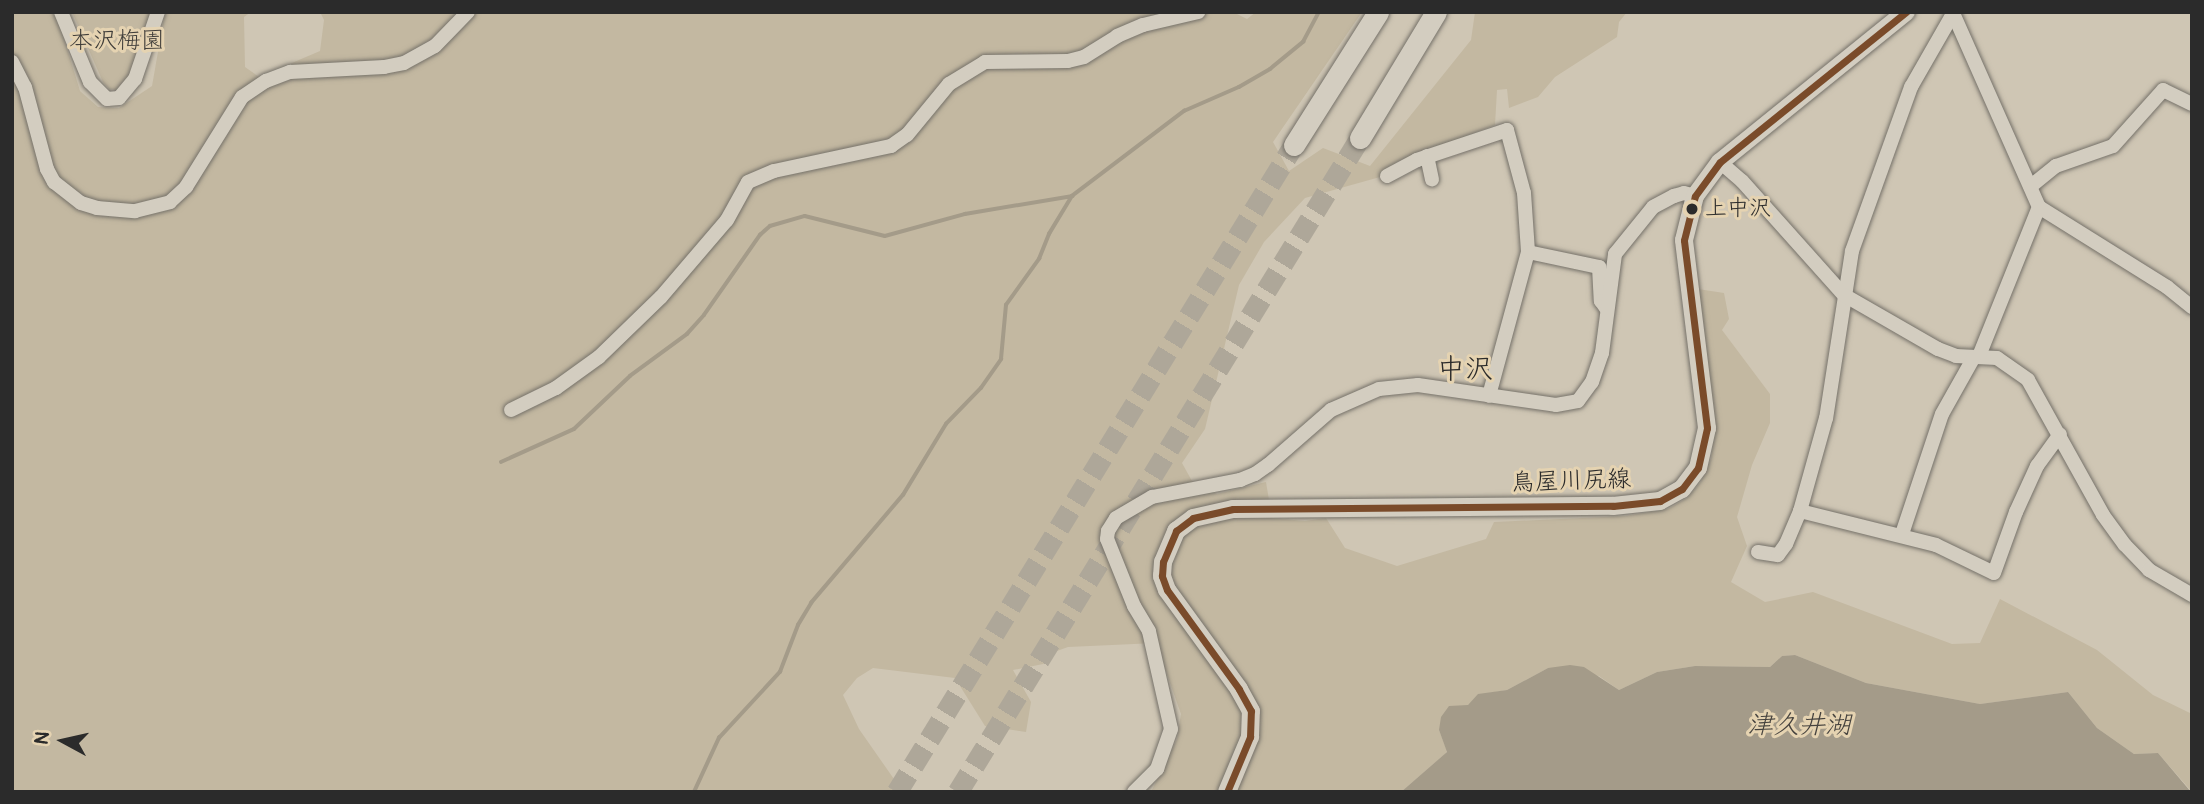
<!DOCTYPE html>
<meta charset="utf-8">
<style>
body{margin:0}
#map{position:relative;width:2204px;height:804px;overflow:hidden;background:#cfc6b4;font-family:Pangolin,"Klee One",sans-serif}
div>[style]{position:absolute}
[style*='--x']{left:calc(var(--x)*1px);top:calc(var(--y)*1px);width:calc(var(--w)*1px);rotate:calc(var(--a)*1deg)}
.green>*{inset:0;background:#c3b8a1}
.water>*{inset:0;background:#a49b89}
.stream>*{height:3.5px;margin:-1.75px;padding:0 1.75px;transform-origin:1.75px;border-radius:1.75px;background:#a49b89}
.highway-tunnel>*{height:21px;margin-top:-10.5px;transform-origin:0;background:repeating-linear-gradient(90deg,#aea799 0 21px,transparent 0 31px)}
.roads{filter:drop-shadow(0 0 2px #757169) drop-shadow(0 0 2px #757169)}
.minor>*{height:14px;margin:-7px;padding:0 7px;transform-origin:7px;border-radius:7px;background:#d3cdc0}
.major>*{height:18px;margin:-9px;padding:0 9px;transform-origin:9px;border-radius:9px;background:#d3cdc0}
.highway>*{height:21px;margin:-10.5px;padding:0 10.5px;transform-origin:10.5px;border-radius:10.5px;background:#d3cdc0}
.bus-1>*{height:7px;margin:-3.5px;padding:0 3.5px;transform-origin:3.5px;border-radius:3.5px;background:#7a4b2a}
.dots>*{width:19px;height:19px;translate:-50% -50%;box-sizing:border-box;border:4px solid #e5d3b1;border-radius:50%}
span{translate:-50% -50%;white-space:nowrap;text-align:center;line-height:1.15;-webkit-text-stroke:6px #e5d3b1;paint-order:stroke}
.bus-label{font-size:22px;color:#2b2b2b}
.left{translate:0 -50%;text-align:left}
.park-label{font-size:24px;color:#403e3a}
.street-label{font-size:24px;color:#2b2b2b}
.water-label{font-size:26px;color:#45423e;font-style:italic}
.quarter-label{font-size:28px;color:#2b2b2b}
.frame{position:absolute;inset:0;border:14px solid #2b2b2b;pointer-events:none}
.north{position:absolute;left:28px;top:706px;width:70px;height:70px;-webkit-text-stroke:5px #e5d3b1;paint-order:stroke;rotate:278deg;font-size:19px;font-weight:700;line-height:28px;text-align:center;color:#2b2b2b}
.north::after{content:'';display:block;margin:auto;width:24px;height:32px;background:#2b2b2b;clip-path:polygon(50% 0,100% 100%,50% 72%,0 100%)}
</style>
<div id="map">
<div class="green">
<div style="clip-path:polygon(12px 12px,51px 12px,58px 19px,80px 91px,98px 107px,119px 108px,152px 86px,165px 12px,251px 12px,244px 17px,245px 67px,259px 77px,320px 51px,324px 20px,320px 12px,1233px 12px,1247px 19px,1256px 12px,1362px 12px,1273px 142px,1289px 171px,1323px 148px,1370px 166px,1471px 40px,1475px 12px,1627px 12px,1619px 22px,1617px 37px,1555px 77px,1538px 97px,1509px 108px,1507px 89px,1497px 90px,1495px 125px,1397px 162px,1380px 177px,1305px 198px,1264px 242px,1239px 285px,1205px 429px,1182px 463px,1192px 481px,1217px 494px,1266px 482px,1272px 518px,1305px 521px,1326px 518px,1345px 548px,1397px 566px,1486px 539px,1494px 522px,1625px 516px,1668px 509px,1687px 498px,1700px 483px,1711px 459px,1714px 435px,1698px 289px,1724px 293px,1729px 319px,1722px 330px,1770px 394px,1770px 423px,1752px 465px,1737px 517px,1747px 546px,1731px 582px,1765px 602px,1813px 592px,1952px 644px,1980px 643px,2000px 599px,2097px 650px,2153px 695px,2192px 714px,2192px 792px,2158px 753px,2134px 754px,2097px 728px,2068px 692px,1980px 704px,1866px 683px,1795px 655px,1782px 656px,1770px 667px,1695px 666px,1657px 672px,1619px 690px,1599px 676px,1548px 668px,1507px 690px,1489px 693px,1468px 705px,1439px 730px,1447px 751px,1445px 754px,1401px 792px,1151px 792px,1177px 739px,1181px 714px,1156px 643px,1068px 647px,1057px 651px,1048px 663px,1013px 670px,1031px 702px,1026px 732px,985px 726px,955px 678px,873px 668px,857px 678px,843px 695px,859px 729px,903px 792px,12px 792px)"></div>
<div style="clip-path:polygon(72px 12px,155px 12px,139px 71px,117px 90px,109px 89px,103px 82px)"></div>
</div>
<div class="water">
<div style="clip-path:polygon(1795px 655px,1866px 683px,1980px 704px,2068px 692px,2097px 728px,2134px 754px,2158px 753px,2191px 792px,1401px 792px,1447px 752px,1439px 730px,1441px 717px,1449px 706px,1468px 705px,1478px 694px,1507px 690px,1548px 668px,1570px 665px,1584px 667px,1619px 690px,1657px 672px,1695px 666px,1770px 667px,1782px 656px)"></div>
</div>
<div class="stream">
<div style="--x:501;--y:462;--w:80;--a:-24.3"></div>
<div style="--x:574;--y:429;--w:77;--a:-43.4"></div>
<div style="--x:630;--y:376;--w:71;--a:-36.4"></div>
<div style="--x:687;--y:334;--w:25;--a:-48"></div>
<div style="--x:704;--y:315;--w:98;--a:-55"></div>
<div style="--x:760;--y:235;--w:13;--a:-42"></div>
<div style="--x:770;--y:226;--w:36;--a:-16"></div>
<div style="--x:805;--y:216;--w:82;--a:14"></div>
<div style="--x:885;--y:236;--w:83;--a:-15.4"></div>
<div style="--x:965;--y:214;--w:109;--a:-9.5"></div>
<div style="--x:1072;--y:196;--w:141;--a:-37.2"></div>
<div style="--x:1184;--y:111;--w:60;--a:-23.6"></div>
<div style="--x:1239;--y:87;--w:36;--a:-30"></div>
<div style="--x:1270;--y:69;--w:43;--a:-39.3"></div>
<div style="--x:1303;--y:42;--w:34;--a:-62"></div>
<div style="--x:694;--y:792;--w:60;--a:-65.2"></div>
<div style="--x:719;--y:738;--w:90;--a:-47.3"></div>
<div style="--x:780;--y:672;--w:50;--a:-69"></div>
<div style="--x:798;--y:625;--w:26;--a:-59"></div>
<div style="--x:811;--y:603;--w:142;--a:-49.6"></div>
<div style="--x:903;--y:495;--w:83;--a:-58.8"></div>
<div style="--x:946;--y:424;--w:50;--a:-45.8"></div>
<div style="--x:981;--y:388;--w:35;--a:-55"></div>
<div style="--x:1001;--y:359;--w:54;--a:-84.7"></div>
<div style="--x:1006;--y:305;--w:57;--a:-54.3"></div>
<div style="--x:1039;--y:259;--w:27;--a:-68"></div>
<div style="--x:1049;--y:234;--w:44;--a:-58.8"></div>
</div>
<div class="highway-tunnel">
<div style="--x:897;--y:792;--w:759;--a:-58.47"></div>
<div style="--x:958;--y:792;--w:768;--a:-58.42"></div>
</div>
<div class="roads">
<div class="minor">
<div style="--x:61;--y:12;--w:76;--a:67.5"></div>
<div style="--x:90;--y:82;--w:24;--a:45"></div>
<div style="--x:107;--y:99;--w:12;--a:-5"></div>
<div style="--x:119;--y:98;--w:25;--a:-50"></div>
<div style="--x:135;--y:79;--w:71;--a:-71.1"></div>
<div style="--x:1954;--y:12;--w:86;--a:119.8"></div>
<div style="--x:1911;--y:87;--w:174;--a:109.8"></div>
<div style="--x:1852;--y:251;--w:169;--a:98.8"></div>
<div style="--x:1826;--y:418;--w:97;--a:105.6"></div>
<div style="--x:1800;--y:511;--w:140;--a:14"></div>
<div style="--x:1936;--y:545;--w:64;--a:25.8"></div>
<div style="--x:1994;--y:573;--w:65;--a:-70.2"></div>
<div style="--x:2016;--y:512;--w:51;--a:-65.5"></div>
<div style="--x:2037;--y:466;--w:39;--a:-54"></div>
<div style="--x:1953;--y:13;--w:212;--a:66.1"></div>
<div style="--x:2039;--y:207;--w:151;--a:32"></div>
<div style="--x:2167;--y:287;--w:32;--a:39"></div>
<div style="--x:12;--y:62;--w:28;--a:63"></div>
<div style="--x:25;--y:87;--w:85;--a:75"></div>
<div style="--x:47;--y:169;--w:15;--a:62"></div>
<div style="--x:54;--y:182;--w:34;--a:38"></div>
<div style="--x:81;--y:203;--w:17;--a:17"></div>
<div style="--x:97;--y:208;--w:38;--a:5"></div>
<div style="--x:135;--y:211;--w:36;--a:-14"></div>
<div style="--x:170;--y:202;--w:22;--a:-43"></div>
<div style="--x:186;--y:187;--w:106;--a:-58.1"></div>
<div style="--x:242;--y:97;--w:29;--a:-34"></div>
<div style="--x:266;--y:81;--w:26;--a:-21"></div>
<div style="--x:290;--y:72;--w:94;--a:-3"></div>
<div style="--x:384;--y:67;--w:20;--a:-11"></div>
<div style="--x:404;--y:63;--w:35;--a:-29"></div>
<div style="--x:435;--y:46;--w:47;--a:-45.9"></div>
<div style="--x:1427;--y:156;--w:24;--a:78"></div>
<div style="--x:1720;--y:162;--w:29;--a:41"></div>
<div style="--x:1742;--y:181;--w:153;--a:48.2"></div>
<div style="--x:1844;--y:295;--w:108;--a:29.9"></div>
<div style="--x:1938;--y:349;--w:19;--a:21"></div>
<div style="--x:1956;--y:356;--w:41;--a:2.8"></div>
<div style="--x:1997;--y:358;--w:38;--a:35"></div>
<div style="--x:2028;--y:380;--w:154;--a:60.9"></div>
<div style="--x:2103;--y:515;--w:37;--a:54"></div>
<div style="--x:2125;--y:545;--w:35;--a:46"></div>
<div style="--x:2149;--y:570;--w:50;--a:30.2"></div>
<div style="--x:1387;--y:176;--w:34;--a:-28"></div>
<div style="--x:1417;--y:160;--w:95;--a:-18.4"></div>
<div style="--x:1507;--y:130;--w:65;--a:74.9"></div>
<div style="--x:1524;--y:193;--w:59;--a:86.1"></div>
<div style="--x:1528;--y:252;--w:149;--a:105.2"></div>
<div style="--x:2031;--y:186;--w:32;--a:-39"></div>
<div style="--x:2056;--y:166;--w:60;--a:-19.3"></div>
<div style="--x:2113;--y:146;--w:75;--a:-48.2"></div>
<div style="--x:2163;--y:90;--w:32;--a:26"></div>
<div style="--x:1528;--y:252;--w:73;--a:11.9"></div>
<div style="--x:1599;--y:267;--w:34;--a:87"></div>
<div style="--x:1601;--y:301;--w:9;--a:54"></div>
<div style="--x:1979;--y:356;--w:161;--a:-68.1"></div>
<div style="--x:511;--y:410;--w:50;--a:-26.1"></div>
<div style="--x:556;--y:388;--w:53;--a:-35.8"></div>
<div style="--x:599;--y:357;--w:86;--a:-44.1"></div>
<div style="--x:661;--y:297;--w:101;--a:-49.4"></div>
<div style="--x:727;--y:220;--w:43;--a:-61.1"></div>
<div style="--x:748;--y:182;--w:28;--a:-23"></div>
<div style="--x:774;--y:171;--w:120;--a:-12.1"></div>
<div style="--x:891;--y:146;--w:19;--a:-35"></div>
<div style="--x:907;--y:135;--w:66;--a:-50.5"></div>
<div style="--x:949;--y:84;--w:42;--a:-31.4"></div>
<div style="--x:985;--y:62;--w:83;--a:-0.7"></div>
<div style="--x:1068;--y:61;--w:16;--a:-14"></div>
<div style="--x:1084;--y:57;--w:39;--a:-32"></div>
<div style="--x:1117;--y:36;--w:28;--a:-23"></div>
<div style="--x:1143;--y:25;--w:57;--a:-13.3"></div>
<div style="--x:1902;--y:534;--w:126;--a:-71.6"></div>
<div style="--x:1942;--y:414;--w:65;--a:-60.7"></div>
<div style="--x:1758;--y:552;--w:20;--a:9"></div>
<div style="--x:1778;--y:555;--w:14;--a:-54"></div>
<div style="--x:1786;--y:544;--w:36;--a:-67"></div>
<div style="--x:1134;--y:792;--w:33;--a:-45"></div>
<div style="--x:1157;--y:769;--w:42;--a:-70.7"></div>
<div style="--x:1171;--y:729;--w:100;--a:-102.7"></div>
<div style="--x:1149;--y:631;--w:29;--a:-121"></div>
<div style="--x:1134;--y:606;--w:72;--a:-111.9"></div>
<div style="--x:1107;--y:539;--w:8;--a:-83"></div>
<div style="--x:1108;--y:531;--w:15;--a:-58"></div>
<div style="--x:1116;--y:518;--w:42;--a:-30.3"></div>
<div style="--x:1152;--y:497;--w:90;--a:-10.9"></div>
<div style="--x:1240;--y:480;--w:16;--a:-22"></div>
<div style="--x:1255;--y:474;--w:16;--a:-35"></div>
<div style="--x:1268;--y:465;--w:84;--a:-41.1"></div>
<div style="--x:1331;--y:410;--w:52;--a:-23.6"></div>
<div style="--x:1379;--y:389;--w:39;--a:-6"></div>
<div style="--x:1418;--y:385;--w:139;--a:8.2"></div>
<div style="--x:1556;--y:405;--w:22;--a:-10"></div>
<div style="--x:1578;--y:401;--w:24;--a:-54"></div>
<div style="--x:1592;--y:382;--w:31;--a:-71"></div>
<div style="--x:1602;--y:353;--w:100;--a:-82.5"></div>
<div style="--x:1615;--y:254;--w:60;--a:-51"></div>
<div style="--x:1653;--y:207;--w:24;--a:-28"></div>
<div style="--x:1674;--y:196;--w:10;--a:-17"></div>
<div style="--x:1684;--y:193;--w:11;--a:15"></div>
</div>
<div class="major">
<div style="--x:1227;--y:792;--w:60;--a:-67.3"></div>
<div style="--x:1250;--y:737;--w:26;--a:-88"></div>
<div style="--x:1251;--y:711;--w:25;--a:-119"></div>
<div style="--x:1239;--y:689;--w:122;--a:-126"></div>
<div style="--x:1167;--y:590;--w:15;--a:-110"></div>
<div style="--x:1162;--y:576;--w:14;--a:-86"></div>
<div style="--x:1163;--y:562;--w:34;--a:-67"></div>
<div style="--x:1176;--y:531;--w:21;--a:-37"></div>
<div style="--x:1193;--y:518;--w:41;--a:-12.7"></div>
<div style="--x:1233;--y:509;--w:380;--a:-0.5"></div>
<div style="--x:1613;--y:506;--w:47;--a:-6.1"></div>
<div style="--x:1660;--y:501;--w:25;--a:-29"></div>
<div style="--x:1682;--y:489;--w:26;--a:-53"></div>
<div style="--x:1698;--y:468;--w:41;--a:-77.3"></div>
<div style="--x:1707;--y:428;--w:189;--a:-97"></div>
<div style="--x:1684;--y:240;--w:45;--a:-76"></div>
<div style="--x:1695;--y:196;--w:42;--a:-53.7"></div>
<div style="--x:1720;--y:162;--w:239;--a:-38.9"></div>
</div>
<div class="highway">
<div style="--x:1360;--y:138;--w:147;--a:-58.9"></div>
<div style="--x:1294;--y:145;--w:157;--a:-57.7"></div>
</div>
</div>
<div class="bus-1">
<div style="--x:1227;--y:792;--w:60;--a:-67.3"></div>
<div style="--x:1250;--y:737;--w:26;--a:-88"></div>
<div style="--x:1251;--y:711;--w:25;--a:-119"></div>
<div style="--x:1239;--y:689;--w:122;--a:-126"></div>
<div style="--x:1167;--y:590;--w:15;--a:-110"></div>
<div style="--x:1162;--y:576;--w:14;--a:-86"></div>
<div style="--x:1163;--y:562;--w:34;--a:-67"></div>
<div style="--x:1176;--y:531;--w:21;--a:-37"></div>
<div style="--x:1193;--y:518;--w:41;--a:-12.7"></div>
<div style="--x:1233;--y:509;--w:380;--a:-0.5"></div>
<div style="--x:1613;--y:506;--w:47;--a:-6.1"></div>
<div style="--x:1660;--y:501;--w:25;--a:-29"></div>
<div style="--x:1682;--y:489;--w:26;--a:-53"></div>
<div style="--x:1698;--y:468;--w:41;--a:-77.3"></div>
<div style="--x:1707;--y:428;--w:189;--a:-97"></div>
<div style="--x:1684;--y:240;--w:45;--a:-76"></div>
<div style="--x:1695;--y:196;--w:42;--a:-53.7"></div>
<div style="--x:1720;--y:162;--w:239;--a:-38.9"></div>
</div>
<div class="dots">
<div style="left:1692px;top:209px;background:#2b2b2b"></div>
</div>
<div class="bus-label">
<span class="left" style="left:1705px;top:209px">上中沢</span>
</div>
<div class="park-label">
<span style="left:117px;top:41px">本沢梅園</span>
</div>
<div class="street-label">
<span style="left:1571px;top:481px;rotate:-2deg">鳥屋川尻線</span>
</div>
<div class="water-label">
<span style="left:1799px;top:726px">津久井湖</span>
</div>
<div class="quarter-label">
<span style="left:1465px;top:370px">中沢</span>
</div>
<div class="frame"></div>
<div class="north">N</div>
</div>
